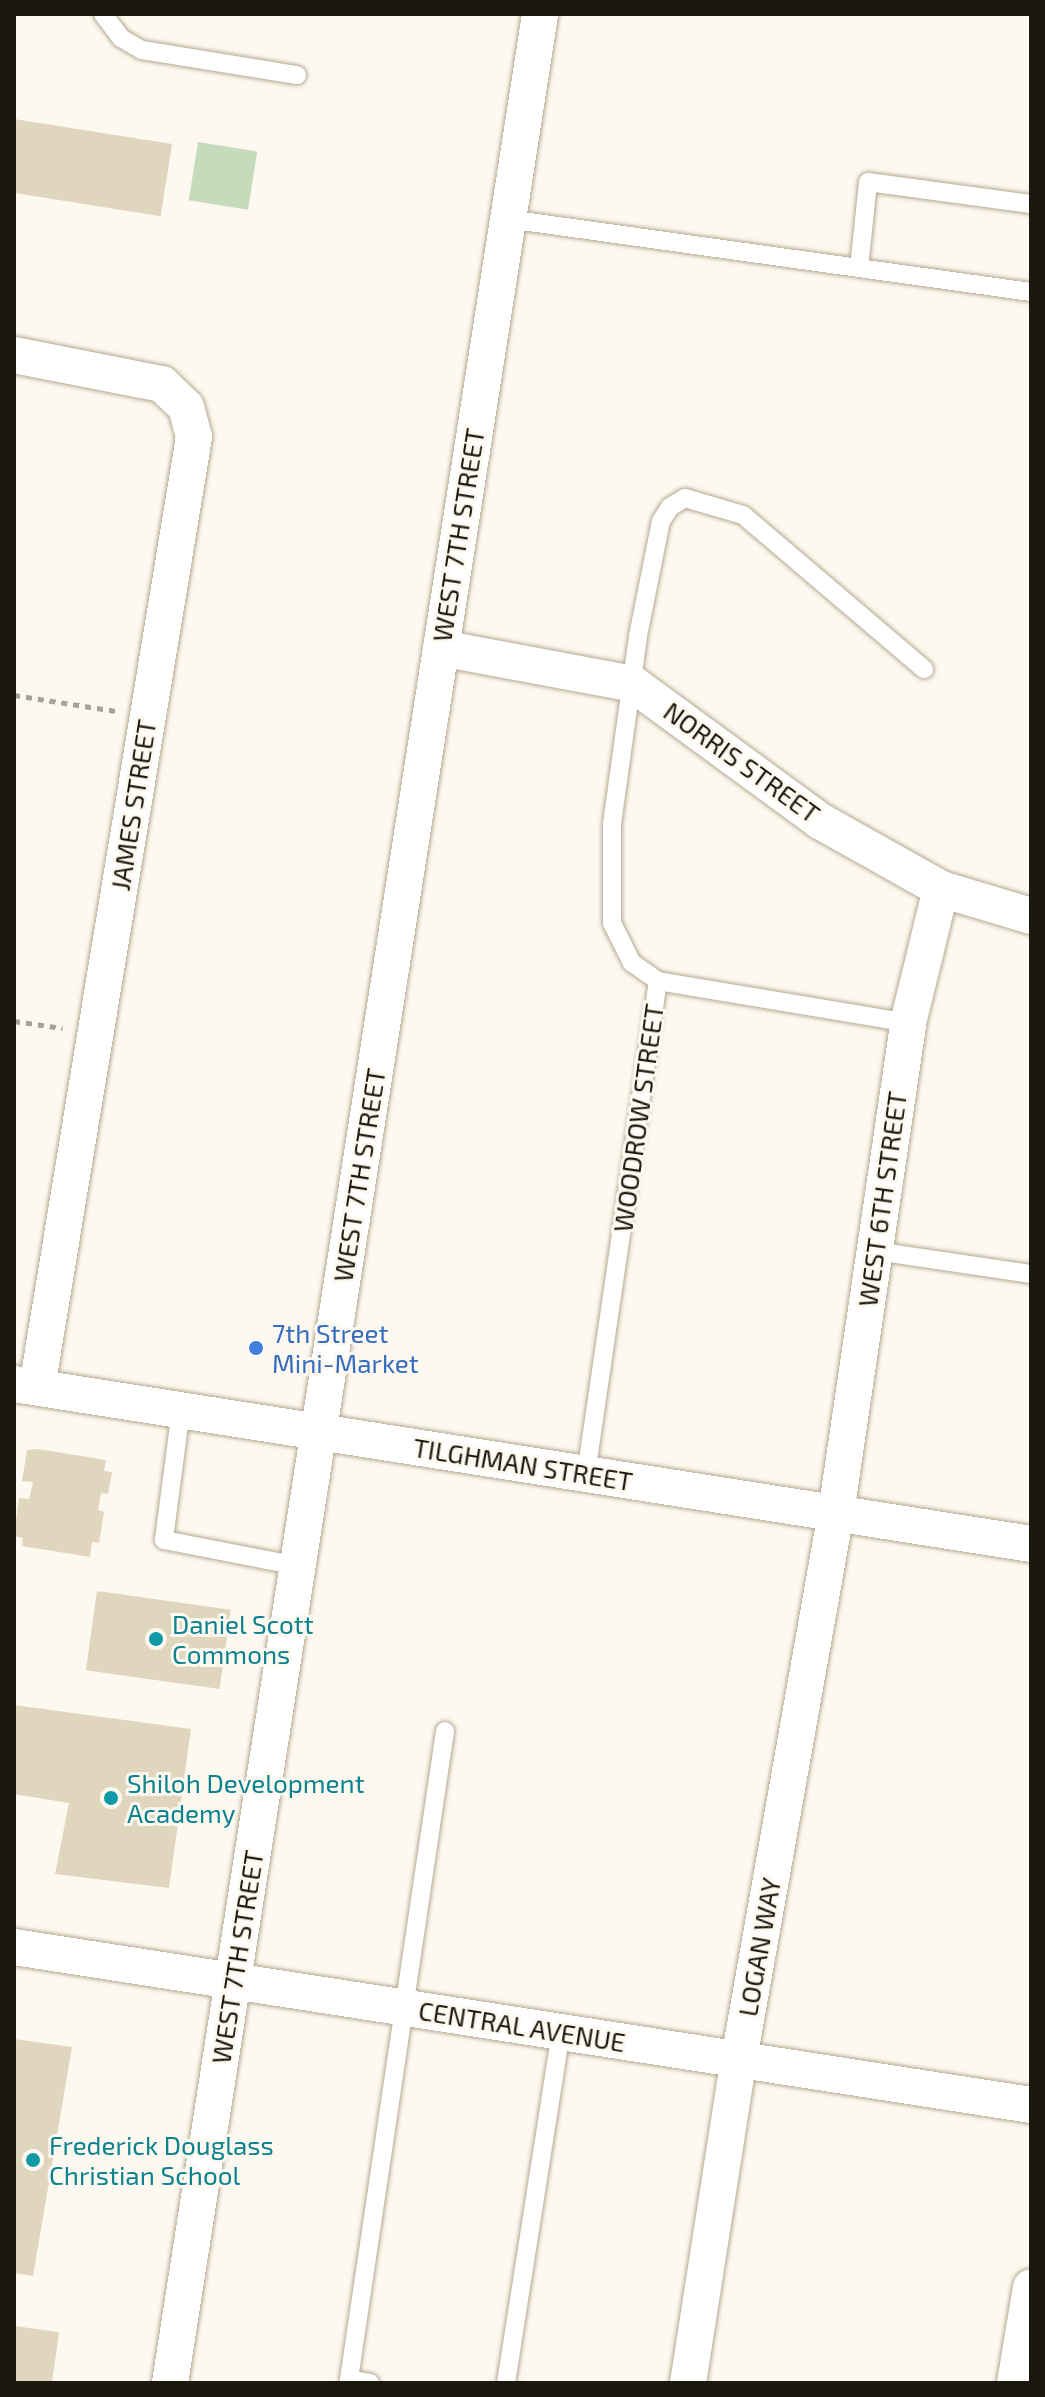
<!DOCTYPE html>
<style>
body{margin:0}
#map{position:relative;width:1045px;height:2397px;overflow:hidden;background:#fef9f0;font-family:"Exo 2",sans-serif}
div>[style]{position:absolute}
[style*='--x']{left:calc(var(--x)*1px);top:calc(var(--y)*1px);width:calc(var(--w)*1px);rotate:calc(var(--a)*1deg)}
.green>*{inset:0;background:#c6dbbb;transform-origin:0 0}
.building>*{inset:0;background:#e0d5bd;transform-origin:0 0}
.path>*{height:5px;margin-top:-2.5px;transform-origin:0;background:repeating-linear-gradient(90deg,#a7a299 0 6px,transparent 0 12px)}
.roads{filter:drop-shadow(0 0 2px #b4a992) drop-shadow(0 0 2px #b4a992)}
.service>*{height:18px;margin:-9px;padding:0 9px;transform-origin:9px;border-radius:9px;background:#fff}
.minor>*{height:36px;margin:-18px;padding:0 18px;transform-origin:18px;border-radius:18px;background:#fff}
.dots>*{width:22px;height:22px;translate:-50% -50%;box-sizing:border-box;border:4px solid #fef9f0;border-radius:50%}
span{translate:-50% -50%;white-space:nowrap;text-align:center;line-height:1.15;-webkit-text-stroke:6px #fef9f0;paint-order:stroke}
.street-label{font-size:26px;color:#1c180f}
.shop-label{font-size:26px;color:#366cbe}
.left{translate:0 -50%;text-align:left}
.culture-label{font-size:26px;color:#0d838f}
.frame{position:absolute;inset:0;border:16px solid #1c180f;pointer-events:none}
</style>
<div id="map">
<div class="green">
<div style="left:198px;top:142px;width:60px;height:59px;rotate:9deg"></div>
</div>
<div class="building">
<div style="left:14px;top:119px;width:160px;height:73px;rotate:9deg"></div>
<div style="clip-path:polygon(38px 1449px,106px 1460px,104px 1471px,112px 1472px,108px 1494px,101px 1493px,98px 1510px,104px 1512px,99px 1543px,92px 1542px,90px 1557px,22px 1546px,23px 1538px,14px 1536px,19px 1498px,29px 1499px,33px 1482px,22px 1481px,27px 1450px)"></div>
<div style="left:97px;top:1591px;width:135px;height:80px;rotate:8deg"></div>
<div style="clip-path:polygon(14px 1705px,191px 1729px,169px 1888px,55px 1874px,69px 1803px,14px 1794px)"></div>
<div style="clip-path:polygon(14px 2039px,72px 2047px,33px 2276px,14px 2273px)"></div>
<div style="clip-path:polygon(14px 2326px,59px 2332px,52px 2383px,14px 2383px)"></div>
</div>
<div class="path">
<div style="--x:14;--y:695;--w:103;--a:8.9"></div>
<div style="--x:14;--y:1021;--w:49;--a:8.1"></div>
</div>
<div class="roads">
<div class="service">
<div style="--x:103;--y:14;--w:30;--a:53"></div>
<div style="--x:121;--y:38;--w:24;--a:30"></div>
<div style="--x:142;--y:50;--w:157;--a:9.2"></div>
<div style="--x:508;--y:219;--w:528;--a:7.95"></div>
<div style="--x:859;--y:268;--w:86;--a:-84"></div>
<div style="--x:868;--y:182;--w:164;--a:7.7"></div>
<div style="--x:658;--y:981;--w:254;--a:9.5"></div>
<div style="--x:875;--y:1251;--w:158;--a:8.4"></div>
<div style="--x:181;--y:1410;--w:131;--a:97.5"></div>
<div style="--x:164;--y:1540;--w:136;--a:11"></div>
<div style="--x:586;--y:1474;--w:498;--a:-81.7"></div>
<div style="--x:658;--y:981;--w:32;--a:-145"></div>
<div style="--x:632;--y:963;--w:45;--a:-116.6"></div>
<div style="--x:612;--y:923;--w:99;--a:-90"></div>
<div style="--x:612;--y:824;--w:190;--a:-82.1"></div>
<div style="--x:638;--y:636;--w:117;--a:-78.7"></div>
<div style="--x:661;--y:521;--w:17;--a:-57"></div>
<div style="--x:670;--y:507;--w:17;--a:-31"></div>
<div style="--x:685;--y:498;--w:60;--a:16.3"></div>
<div style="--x:743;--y:515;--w:238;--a:40.4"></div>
<div style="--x:370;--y:2383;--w:21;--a:-169"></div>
<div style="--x:349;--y:2379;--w:655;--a:-81.57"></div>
<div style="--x:506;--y:2383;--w:355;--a:-81.1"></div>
</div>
<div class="minor">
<div style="--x:14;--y:355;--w:151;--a:11.1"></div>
<div style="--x:162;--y:384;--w:33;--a:44"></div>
<div style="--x:186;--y:407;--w:31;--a:75"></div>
<div style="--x:194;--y:437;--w:963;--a:99.38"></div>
<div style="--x:441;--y:648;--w:195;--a:10.6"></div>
<div style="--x:633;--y:684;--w:232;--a:36.2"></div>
<div style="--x:820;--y:821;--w:139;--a:29.3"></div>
<div style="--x:941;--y:889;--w:94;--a:16.7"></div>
<div style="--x:14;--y:1384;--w:1030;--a:8.94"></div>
<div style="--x:14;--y:1947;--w:1029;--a:8.83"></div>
<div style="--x:170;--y:2383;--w:2398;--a:-81.12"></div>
<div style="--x:688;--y:2383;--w:328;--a:-81.1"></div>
<div style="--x:739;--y:2059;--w:555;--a:-79.93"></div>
<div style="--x:836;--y:1513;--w:495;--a:-81.6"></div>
<div style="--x:908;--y:1023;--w:138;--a:-76.2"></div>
<div style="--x:1015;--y:2383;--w:97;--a:-80.5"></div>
</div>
</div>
<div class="dots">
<div style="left:256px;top:1348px;background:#3f7fe0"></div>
<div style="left:156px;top:1639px;background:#0f9aa8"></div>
<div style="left:111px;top:1798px;background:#0f9aa8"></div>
<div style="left:33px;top:2160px;background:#0f9aa8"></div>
</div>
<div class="street-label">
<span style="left:458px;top:535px;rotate:-81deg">WEST 7TH STREET</span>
<span style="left:742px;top:762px;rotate:36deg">NORRIS STREET</span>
<span style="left:133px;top:805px;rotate:-81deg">JAMES STREET</span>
<span style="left:638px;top:1118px;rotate:-82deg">WOODROW STREET</span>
<span style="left:359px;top:1175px;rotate:-81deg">WEST 7TH STREET</span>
<span style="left:882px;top:1199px;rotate:-82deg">WEST 6TH STREET</span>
<span style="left:523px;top:1464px;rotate:9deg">TILGHMAN STREET</span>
<span style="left:759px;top:1947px;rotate:-80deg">LOGAN WAY</span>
<span style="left:237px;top:1957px;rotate:-81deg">WEST 7TH STREET</span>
<span style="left:522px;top:2026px;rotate:9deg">CENTRAL AVENUE</span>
</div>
<div class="shop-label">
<span class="left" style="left:272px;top:1348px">7th Street<br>Mini-Market</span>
</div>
<div class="culture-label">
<span class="left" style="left:172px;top:1639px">Daniel Scott<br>Commons</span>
<span class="left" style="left:127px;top:1798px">Shiloh Development<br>Academy</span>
<span class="left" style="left:49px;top:2160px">Frederick Douglass<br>Christian School</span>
</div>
<div class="frame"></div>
</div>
